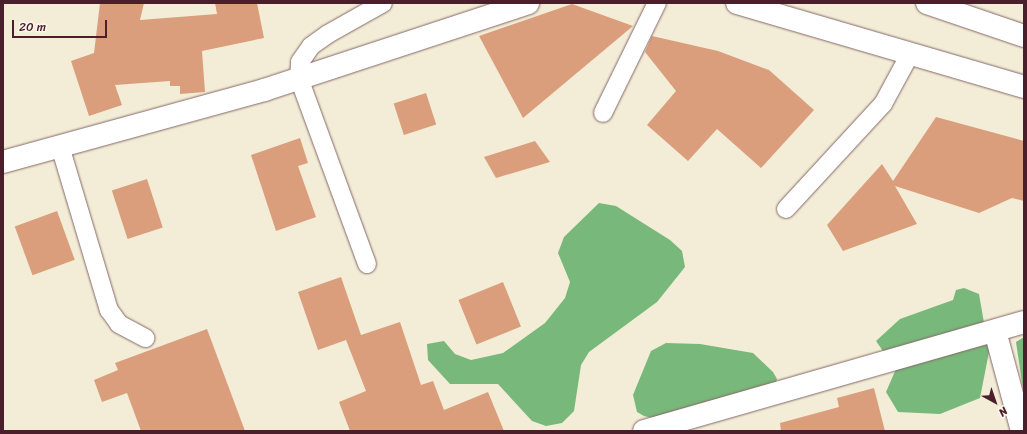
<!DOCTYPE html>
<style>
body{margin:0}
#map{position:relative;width:1027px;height:434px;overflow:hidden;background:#f3edd7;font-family:Sriracha,sans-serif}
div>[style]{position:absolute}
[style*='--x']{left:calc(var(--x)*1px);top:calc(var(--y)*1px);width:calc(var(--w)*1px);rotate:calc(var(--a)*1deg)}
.forest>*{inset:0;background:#78b87a}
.building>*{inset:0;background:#da9e7c;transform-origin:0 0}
.roads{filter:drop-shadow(0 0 1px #856767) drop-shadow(0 0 1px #856767)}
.lane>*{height:18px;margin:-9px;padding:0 9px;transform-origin:9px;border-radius:9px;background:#fff}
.street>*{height:22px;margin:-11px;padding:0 11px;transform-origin:11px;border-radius:11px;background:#fff}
.highway>*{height:22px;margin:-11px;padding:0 11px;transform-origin:11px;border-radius:11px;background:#fff}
span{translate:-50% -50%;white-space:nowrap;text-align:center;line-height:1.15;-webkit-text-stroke:4px #fbf7ec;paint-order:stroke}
.frame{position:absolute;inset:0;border:4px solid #4a1f2b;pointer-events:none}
.north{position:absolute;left:975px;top:382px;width:40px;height:40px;-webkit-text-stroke:3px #fbf7ec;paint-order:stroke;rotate:140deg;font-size:11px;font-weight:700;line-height:16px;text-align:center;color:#4a1f2b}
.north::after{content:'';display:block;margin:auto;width:14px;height:18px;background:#4a1f2b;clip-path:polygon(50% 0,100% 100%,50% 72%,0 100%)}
.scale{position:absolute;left:12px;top:20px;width:95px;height:18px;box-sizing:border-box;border:2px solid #4a1f2b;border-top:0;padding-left:5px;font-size:12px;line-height:14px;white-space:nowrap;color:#4a1f2b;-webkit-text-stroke:3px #fbf7ec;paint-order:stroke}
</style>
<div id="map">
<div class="forest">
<div style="clip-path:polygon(599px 203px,616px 206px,670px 240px,682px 251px,685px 267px,657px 302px,589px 352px,581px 365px,574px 411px,562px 423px,546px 426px,532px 421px,498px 384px,450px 384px,428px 360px,427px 344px,444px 341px,455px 354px,471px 360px,503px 353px,545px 323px,565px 298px,570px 282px,558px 253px,564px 237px)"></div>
<div style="clip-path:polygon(964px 288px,979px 294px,989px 352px,980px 398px,940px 414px,898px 412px,886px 392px,899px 362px,885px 354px,876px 341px,900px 319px,953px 300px,956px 290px)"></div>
<div style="clip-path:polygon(1024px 337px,1024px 396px,1016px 342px)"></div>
<div style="clip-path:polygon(666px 343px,700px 344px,753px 353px,773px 372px,777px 379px,774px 387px,652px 418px,644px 416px,637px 412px,633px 395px,651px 351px)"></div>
</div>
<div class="building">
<div style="clip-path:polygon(100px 3px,144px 3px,140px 20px,217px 14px,215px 3px,257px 3px,264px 38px,202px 51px,205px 92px,180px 94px,180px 86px,170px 86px,170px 81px,115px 85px,122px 105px,89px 116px,71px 61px,94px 53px)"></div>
<div style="clip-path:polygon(572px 4px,633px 26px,523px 118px,479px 36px)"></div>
<div style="clip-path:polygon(652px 36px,718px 51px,769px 70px,814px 110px,761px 168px,717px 129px,688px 161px,647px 125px,676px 91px,645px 52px)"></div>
<div style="left:426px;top:93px;width:33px;height:34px;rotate:72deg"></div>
<div style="clip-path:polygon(936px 117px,1024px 141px,1024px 201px,1012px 198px,979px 213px,895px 186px,917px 224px,843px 251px,827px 225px,882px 164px,893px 181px)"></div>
<div style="clip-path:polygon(300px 138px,308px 163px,298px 166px,316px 217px,276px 231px,251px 155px)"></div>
<div style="clip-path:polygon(535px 141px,550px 162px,496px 178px,484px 157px)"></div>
<div style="left:147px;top:179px;width:51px;height:37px;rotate:72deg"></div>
<div style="left:57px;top:211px;width:52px;height:45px;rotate:70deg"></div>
<div style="clip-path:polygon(341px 277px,361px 335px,400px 322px,421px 385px,433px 381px,444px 410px,488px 392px,504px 431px,350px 431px,339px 402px,366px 391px,346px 340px,318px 350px,298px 292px)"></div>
<div style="left:503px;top:282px;width:48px;height:48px;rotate:68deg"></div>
<div style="clip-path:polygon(207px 329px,245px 431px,141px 431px,127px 393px,102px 402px,94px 380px,118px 370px,115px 363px)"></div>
<div style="clip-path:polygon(874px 388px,885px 431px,781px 431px,780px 423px,839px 407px,837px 398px)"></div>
</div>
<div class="roads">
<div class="lane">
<div style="--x:603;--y:113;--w:123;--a:-63.9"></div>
<div style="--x:60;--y:146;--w:171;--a:73.4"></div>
<div style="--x:109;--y:310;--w:17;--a:54"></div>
<div style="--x:119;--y:324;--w:30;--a:28"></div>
<div style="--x:786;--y:209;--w:143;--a:-47.3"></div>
<div style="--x:883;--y:104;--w:57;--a:-61.6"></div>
<div style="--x:367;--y:264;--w:198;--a:-110.1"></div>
<div style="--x:299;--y:78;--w:16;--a:-86"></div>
<div style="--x:300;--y:62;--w:19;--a:-55"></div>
<div style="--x:311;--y:46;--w:21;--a:-35"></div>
<div style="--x:328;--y:34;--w:63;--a:-29.4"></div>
</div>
<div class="street">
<div style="--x:3;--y:162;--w:271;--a:-15.4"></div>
<div style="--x:264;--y:90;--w:278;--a:-18.2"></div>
<div style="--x:995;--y:331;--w:104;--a:74.9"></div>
<div style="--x:644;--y:431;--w:395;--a:-16"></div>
</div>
<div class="highway">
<div style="--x:737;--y:3;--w:299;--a:16.3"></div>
<div style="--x:927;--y:3;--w:102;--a:18.8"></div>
</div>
</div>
<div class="frame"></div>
<div class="north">N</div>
<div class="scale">20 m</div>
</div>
